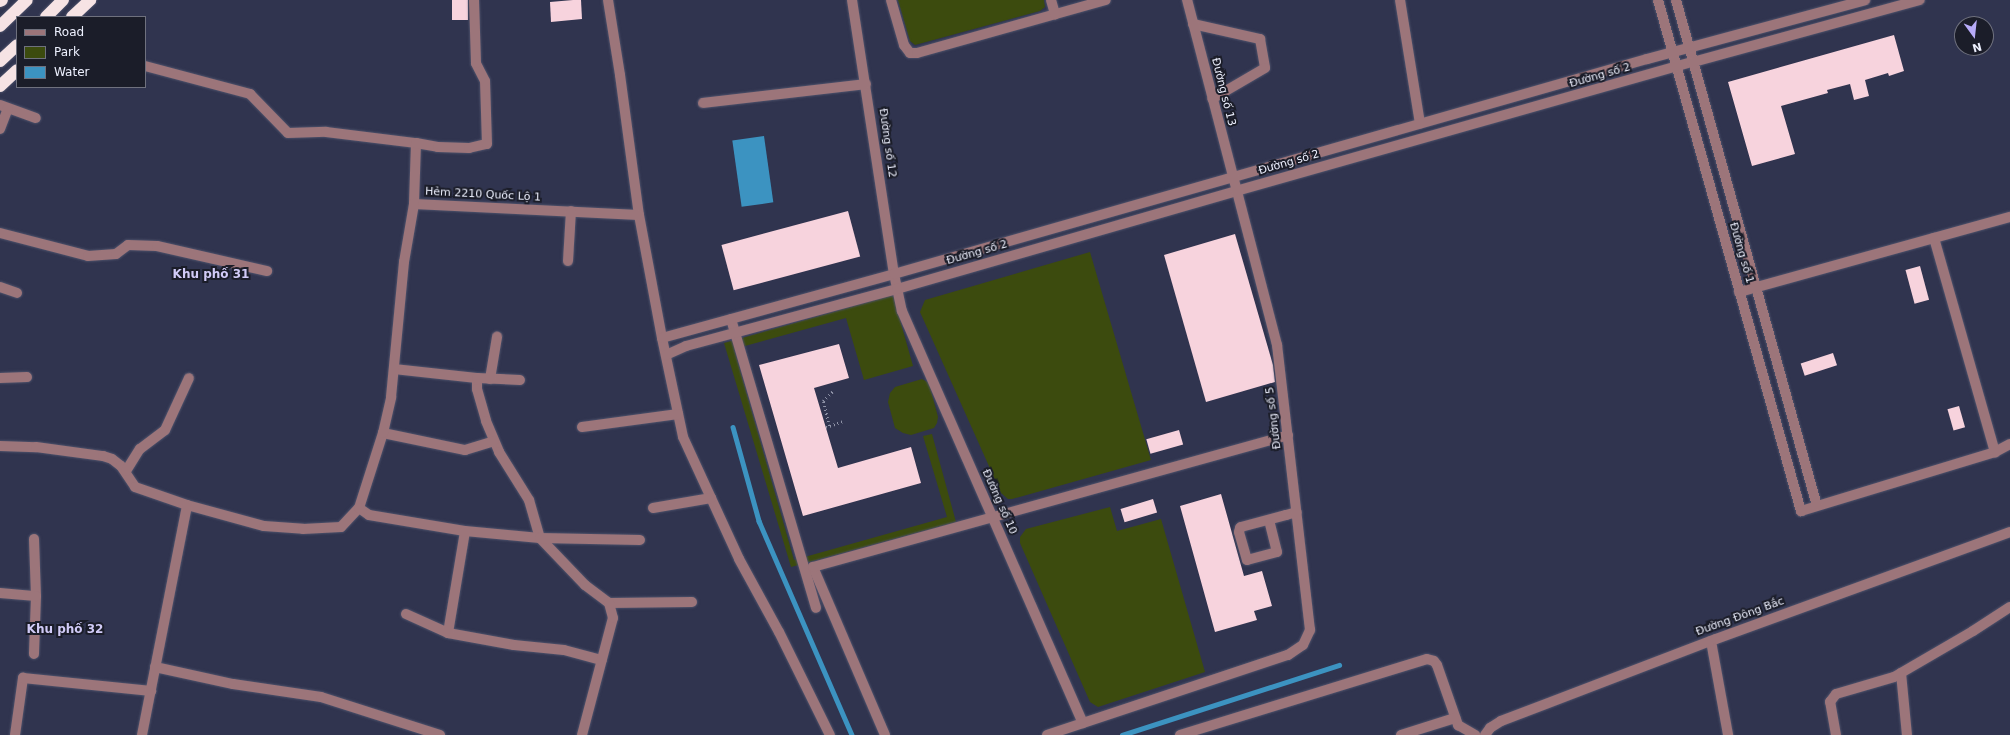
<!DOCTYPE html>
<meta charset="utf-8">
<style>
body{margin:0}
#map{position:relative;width:2010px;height:735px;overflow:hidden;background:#30344f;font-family:"DejaVu Sans",sans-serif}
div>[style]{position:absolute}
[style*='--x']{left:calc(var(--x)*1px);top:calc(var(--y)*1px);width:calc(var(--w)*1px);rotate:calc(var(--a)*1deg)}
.green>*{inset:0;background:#3c4b0e}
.water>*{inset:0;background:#3c93c1;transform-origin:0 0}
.stream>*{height:4.5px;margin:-2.25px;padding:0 2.25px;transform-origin:2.25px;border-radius:2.25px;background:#3c93c1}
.building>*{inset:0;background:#f7d3dd;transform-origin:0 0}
.path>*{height:2.5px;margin-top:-1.25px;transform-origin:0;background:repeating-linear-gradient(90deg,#8e92a6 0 1px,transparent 0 4px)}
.roads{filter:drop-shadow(0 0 1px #4e526b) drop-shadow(0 0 1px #4e526b)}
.minor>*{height:10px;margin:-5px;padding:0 5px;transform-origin:5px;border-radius:5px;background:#9c757a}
.highway>*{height:12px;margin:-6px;padding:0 6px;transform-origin:6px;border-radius:6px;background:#f6e3e4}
span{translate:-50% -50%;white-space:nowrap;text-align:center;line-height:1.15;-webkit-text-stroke:4px #1b1d29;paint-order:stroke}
.street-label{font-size:11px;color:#edf0fe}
.neighbourhood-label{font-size:12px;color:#d1cbf7;font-weight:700}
.legend{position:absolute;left:16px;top:16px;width:130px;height:72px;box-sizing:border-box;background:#1b1d29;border:1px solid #6f717e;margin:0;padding:5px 7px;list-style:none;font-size:12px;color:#edf0fe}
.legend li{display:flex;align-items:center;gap:8px;height:20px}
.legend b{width:20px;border:1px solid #6f717e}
.north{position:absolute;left:1954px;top:16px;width:40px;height:40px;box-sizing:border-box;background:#1b1d29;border:1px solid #6f717e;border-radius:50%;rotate:165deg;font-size:11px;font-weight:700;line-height:16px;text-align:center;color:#edf0fe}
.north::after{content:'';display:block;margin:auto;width:14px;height:18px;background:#b7abf8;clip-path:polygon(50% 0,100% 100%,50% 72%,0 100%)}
</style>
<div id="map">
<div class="green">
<div style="clip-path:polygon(898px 0,1044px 0,1045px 7px,1040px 11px,915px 45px,910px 41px)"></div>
<div style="clip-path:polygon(1090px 252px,1151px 460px,1012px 499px,1008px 499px,1001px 493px,920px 312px,925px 300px)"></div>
<div style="clip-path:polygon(893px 295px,913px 366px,864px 380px,846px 318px,734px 349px,794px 560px,947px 517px,923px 436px,932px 434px,956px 522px,791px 567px,724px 343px)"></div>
<div style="clip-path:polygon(922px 379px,929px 383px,938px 417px,937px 423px,934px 428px,911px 435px,903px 433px,895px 428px,888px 402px,890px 393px,895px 387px)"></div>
<div style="clip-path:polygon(1110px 507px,1117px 531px,1161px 519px,1205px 672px,1098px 707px,1090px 702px,1020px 543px,1020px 537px,1026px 529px)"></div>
</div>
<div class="water">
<div style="left:764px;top:136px;width:67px;height:32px;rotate:82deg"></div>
</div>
<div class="stream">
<div style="--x:733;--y:427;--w:98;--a:74.5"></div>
<div style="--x:759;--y:521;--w:233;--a:66.5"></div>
<div style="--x:1122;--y:735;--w:228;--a:-17.9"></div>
</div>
<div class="building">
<div style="left:452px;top:0;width:16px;height:20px"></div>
<div style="clip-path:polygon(573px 0,581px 0,582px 19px,551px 22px,550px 2px)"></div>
<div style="clip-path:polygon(1894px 35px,1904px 71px,1889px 76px,1888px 73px,1865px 80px,1869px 96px,1854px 100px,1850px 84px,1827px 90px,1828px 93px,1781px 106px,1795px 154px,1752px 166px,1728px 82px)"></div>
<div style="left:848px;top:211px;width:47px;height:131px;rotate:75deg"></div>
<div style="clip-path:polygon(1235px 234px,1273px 365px,1275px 382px,1206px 402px,1164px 255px)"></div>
<div style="left:1920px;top:266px;width:35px;height:15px;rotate:75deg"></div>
<div style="clip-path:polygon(839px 344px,849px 378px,814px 388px,838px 468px,911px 447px,921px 483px,803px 516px,759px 365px)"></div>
<div style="left:1833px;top:353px;width:13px;height:34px;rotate:72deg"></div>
<div style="left:1959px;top:406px;width:22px;height:12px;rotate:74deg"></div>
<div style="left:1179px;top:430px;width:15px;height:34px;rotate:74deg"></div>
<div style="clip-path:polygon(1221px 494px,1244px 576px,1262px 571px,1272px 606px,1254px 611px,1257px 620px,1215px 632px,1180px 506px)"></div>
<div style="left:1153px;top:499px;width:14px;height:34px;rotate:73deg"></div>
</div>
<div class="path">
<div style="--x:829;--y:426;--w:26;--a:-103"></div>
<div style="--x:823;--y:401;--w:14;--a:-45"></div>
<div style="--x:826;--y:427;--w:18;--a:-19"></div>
</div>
<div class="roads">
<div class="minor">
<div style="--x:608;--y:0;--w:76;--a:80.9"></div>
<div style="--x:620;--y:75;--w:141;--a:82.3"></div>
<div style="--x:639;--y:215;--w:125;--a:79.4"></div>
<div style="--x:662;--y:338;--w:101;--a:78"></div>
<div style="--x:683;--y:437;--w:134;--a:65.3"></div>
<div style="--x:739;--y:559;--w:83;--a:61.3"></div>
<div style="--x:779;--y:632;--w:115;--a:63.7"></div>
<div style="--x:852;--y:0;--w:277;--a:81.3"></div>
<div style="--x:894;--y:274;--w:38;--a:78"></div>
<div style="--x:902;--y:311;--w:450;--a:66.3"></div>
<div style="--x:891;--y:0;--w:47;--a:73.9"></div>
<div style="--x:904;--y:45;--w:10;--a:53"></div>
<div style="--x:910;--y:53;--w:7;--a:0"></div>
<div style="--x:917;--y:53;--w:196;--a:-15.7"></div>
<div style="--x:1051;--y:0;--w:15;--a:74"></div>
<div style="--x:1400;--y:0;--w:125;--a:80.8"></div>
<div style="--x:1658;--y:0;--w:531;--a:74.37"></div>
<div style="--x:1801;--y:511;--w:203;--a:-16.9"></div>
<div style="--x:1995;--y:452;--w:17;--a:-28"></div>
<div style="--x:1676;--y:0;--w:525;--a:74.43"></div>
<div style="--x:1193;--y:24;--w:69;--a:12.6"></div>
<div style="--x:1260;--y:39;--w:29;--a:80"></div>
<div style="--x:1265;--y:68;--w:61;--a:149.7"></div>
<div style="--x:145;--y:66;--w:109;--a:14.9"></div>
<div style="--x:250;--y:94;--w:54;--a:45.7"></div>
<div style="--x:288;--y:133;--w:38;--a:-2"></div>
<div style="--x:326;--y:132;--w:91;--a:7"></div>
<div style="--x:416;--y:143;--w:61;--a:91.9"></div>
<div style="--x:414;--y:204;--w:225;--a:2.8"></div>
<div style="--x:703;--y:103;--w:164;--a:-6.6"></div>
<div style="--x:0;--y:105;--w:38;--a:20"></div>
<div style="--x:0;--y:129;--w:22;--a:-69"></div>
<div style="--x:416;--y:143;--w:22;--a:10"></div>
<div style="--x:438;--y:147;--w:31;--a:2"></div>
<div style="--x:469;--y:148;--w:18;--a:-13"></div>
<div style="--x:487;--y:144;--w:63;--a:-91.8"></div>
<div style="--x:485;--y:81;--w:20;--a:-117"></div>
<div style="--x:476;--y:63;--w:63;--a:-91.8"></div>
<div style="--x:0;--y:233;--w:91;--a:14.6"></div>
<div style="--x:88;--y:256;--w:28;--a:-4"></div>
<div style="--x:116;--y:254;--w:15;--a:-37"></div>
<div style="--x:128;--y:245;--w:29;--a:2"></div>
<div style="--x:157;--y:246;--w:113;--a:12.8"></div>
<div style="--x:1934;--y:238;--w:223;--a:74.1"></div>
<div style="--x:568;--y:261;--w:50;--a:-86.6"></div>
<div style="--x:0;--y:287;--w:18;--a:19"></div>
<div style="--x:1739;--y:292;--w:281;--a:-15.5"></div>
<div style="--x:731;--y:319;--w:301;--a:73.6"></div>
<div style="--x:662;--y:338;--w:241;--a:-15.4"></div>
<div style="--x:894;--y:274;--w:783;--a:-15.94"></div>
<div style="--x:1647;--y:59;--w:226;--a:-15.1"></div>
<div style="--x:666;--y:355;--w:22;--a:-24"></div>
<div style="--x:686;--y:346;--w:219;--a:-15.1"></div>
<div style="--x:897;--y:289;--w:353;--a:-16.1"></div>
<div style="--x:1236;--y:191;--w:475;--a:-15.8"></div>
<div style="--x:1693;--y:62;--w:235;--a:-15.3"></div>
<div style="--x:394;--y:369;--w:83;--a:6.2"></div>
<div style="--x:477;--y:378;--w:11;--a:90"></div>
<div style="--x:477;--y:389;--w:33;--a:74"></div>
<div style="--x:486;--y:421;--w:34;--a:67"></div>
<div style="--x:499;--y:452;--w:57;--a:58"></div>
<div style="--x:529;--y:500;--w:40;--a:74"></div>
<div style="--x:540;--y:538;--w:65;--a:46.2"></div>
<div style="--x:585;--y:585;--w:30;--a:37"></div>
<div style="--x:609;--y:603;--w:83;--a:-0.7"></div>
<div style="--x:0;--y:378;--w:27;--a:-2"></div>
<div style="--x:477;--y:378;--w:43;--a:2.7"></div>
<div style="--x:490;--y:379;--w:43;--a:-80.5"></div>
<div style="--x:582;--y:427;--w:97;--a:-7.7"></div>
<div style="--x:383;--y:433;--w:84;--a:11.7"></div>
<div style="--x:465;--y:450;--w:30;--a:-17"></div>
<div style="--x:0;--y:446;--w:36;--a:2"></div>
<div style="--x:36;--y:447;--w:68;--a:7.7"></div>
<div style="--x:103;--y:456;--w:9;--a:18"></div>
<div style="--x:112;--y:459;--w:11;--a:38"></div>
<div style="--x:121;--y:466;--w:25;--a:56"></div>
<div style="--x:135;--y:487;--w:55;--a:19.1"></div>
<div style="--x:187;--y:505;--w:80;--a:15.3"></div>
<div style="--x:264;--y:526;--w:39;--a:4"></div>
<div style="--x:303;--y:529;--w:38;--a:-3"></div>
<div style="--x:341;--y:527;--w:26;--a:-47"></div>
<div style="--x:359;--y:508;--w:79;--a:-72.3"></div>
<div style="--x:383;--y:433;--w:37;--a:-77"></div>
<div style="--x:391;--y:397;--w:136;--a:-84.5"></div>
<div style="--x:404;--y:262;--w:59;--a:-80.2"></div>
<div style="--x:126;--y:471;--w:26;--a:-58"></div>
<div style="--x:140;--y:449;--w:31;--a:-37"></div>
<div style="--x:165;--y:430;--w:57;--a:-65.2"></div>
<div style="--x:359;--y:508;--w:12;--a:35"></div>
<div style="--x:369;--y:515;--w:97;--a:9.5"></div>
<div style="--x:465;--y:531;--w:75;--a:5.3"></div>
<div style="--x:540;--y:538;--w:100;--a:1.1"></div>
<div style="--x:653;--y:508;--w:59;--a:-9.8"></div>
<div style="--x:1269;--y:520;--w:33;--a:76"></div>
<div style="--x:1277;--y:552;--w:31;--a:165"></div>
<div style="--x:1247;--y:560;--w:29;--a:-106"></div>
<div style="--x:1239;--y:532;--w:4;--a:-76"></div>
<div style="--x:1240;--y:528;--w:1;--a:-45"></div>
<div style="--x:1241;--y:527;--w:47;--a:-14.9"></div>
<div style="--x:1286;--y:515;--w:11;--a:-15"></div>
<div style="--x:34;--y:539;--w:57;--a:88"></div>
<div style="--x:36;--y:596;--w:58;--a:92"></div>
<div style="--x:0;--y:593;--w:36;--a:5"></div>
<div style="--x:406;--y:614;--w:46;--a:24.3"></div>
<div style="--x:448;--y:633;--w:67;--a:10.3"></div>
<div style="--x:514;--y:645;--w:50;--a:5.7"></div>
<div style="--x:564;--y:650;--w:39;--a:15"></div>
<div style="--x:448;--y:633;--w:103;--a:-80.5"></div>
<div style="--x:1711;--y:641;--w:96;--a:79.7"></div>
<div style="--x:155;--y:667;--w:80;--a:12.3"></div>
<div style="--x:233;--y:684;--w:89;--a:8.4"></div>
<div style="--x:321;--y:697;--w:125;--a:17.7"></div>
<div style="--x:1901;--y:673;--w:62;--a:84.5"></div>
<div style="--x:15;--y:735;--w:58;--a:-82"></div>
<div style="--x:23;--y:678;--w:129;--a:5.8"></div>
<div style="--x:142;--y:735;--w:234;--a:-78.9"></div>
<div style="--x:582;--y:735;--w:121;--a:-75.2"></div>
<div style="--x:613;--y:618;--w:16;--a:-105"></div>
<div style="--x:885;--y:735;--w:183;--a:-113.2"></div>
<div style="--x:813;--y:567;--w:493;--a:-15.5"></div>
<div style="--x:1047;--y:735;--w:254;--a:-18.4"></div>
<div style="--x:1288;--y:655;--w:18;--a:-34"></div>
<div style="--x:1303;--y:645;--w:17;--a:-65"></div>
<div style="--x:1310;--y:630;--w:287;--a:-96.6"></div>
<div style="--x:1277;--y:345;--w:357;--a:-104.6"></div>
<div style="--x:1180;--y:735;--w:258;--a:-17.1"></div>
<div style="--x:1427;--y:659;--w:7;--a:16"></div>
<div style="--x:1434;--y:661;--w:5;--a:53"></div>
<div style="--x:1437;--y:665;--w:64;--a:70.7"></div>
<div style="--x:1458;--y:725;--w:20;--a:30"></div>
<div style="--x:1401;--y:735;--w:57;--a:-17.5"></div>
<div style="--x:1485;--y:735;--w:9;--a:-54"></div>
<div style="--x:1490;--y:728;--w:13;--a:-32"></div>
<div style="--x:1501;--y:721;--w:230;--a:-20.9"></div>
<div style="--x:1716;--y:639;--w:313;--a:-20"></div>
<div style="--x:1836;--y:735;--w:34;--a:-100"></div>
<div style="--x:1830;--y:702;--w:10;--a:-53"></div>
<div style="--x:1836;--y:694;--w:60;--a:-16.3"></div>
<div style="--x:1894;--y:677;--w:91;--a:-30.2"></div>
<div style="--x:1973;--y:631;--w:44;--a:-33"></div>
</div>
<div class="highway">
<div style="--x:0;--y:1;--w:2;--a:-27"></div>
<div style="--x:46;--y:17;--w:24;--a:-45"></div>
<div style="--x:72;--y:17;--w:25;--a:-43"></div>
<div style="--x:0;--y:26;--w:37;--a:-44"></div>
<div style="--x:0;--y:61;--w:23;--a:-43"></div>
<div style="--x:0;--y:86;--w:23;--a:-43"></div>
</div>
</div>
<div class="street-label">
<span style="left:1600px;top:76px;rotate:-16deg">Đường số 2</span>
<span style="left:1223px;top:92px;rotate:76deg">Đường số 13</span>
<span style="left:887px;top:143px;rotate:82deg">Đường số 12</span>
<span style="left:1289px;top:163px;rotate:-16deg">Đường số 2</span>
<span style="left:483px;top:195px;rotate:3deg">Hẻm 2210 Quốc Lộ 1</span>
<span style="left:977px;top:253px;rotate:-16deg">Đường số 2</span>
<span style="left:1741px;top:253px;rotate:74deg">Đường số 1</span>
<span style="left:1274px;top:418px;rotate:-97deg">Đường số 5</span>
<span style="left:999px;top:502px;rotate:66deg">Đường số 10</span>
<span style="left:1740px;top:617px;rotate:-20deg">Đường Đông Bắc</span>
</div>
<div class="neighbourhood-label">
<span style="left:211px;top:275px">Khu phố 31</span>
<span style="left:65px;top:630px">Khu phố 32</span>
</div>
<ul class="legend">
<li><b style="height:5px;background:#9c757a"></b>Road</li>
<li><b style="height:11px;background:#3c4b0e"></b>Park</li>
<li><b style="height:11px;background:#3c93c1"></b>Water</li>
</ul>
<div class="north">N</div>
</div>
